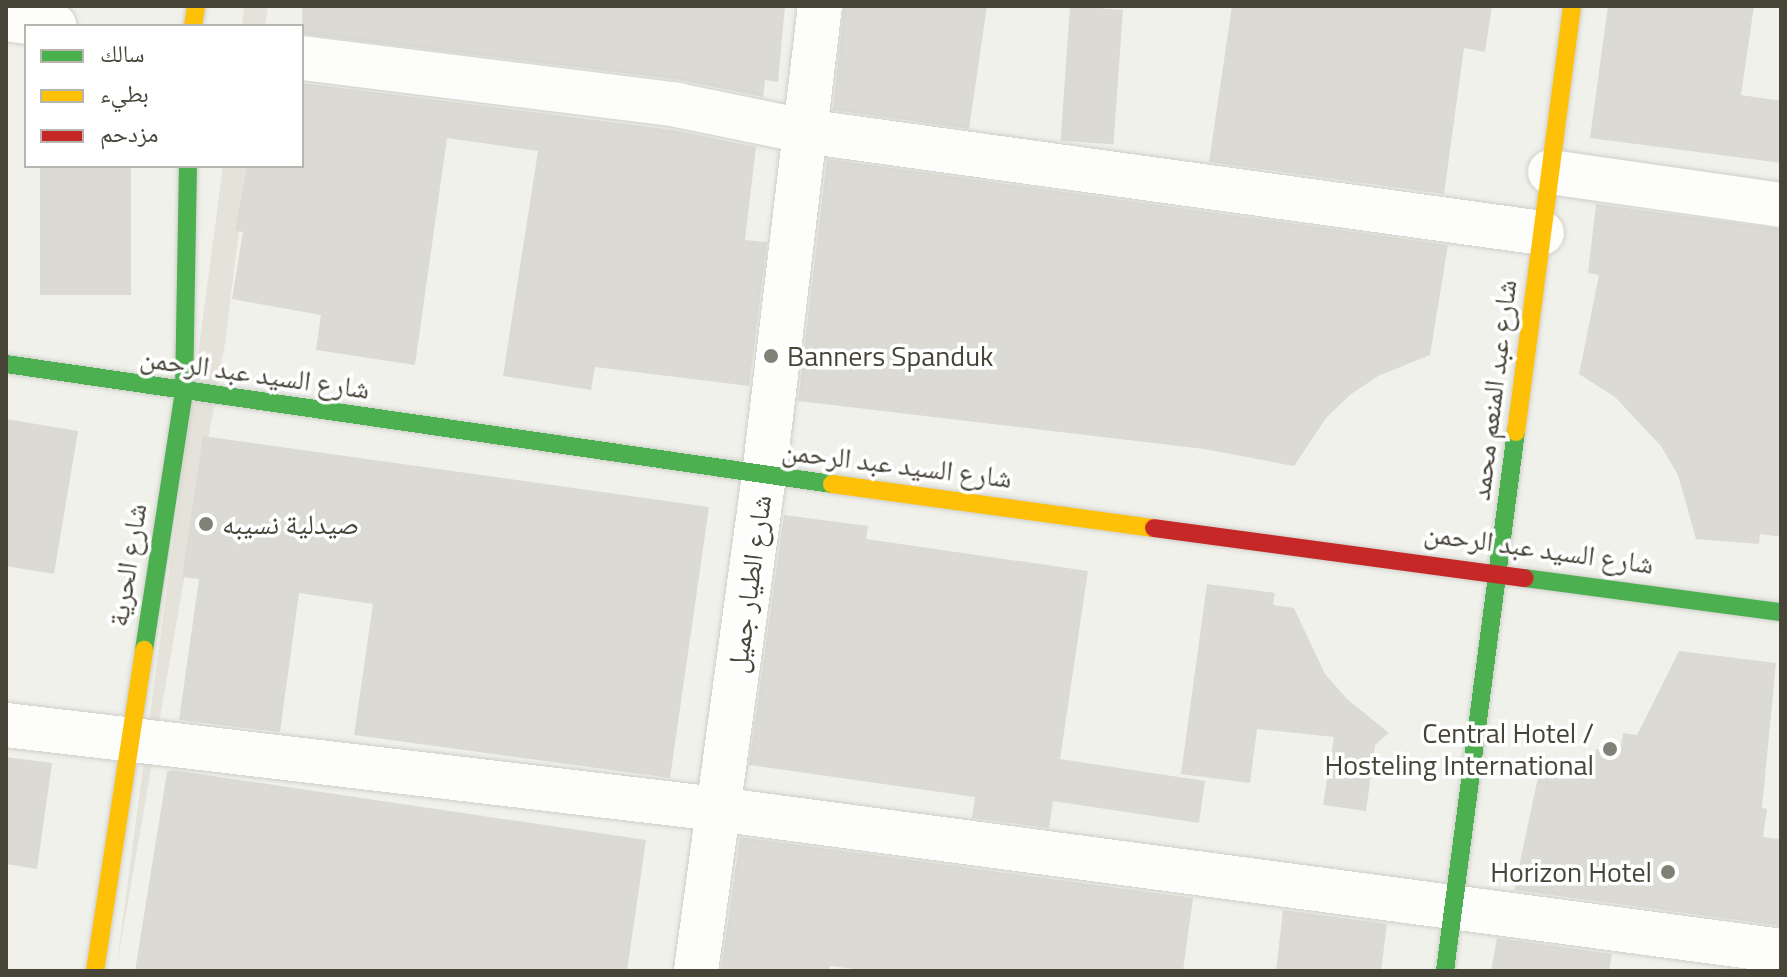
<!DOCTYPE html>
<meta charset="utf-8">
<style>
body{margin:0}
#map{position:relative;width:1787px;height:977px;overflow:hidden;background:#f1f1ec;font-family:"Titillium Web","Noto Naskh Arabic",sans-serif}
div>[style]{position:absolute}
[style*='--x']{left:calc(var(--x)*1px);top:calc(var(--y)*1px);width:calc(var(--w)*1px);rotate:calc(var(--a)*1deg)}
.residential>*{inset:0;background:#e5e3d9}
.building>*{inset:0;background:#dbdad4;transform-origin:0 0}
.roads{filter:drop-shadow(0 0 2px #cfcfc9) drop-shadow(0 0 2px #cfcfc9)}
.street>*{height:44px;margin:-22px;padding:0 22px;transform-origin:22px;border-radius:22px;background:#fdfdfc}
.fast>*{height:18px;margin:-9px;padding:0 9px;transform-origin:9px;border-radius:9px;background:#4caf50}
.slow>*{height:18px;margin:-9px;padding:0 9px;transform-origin:9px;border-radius:9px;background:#ffc107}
.jam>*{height:18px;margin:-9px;padding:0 9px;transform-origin:9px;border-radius:9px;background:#c62828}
.dots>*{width:22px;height:22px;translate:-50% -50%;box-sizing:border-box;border:4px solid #fff;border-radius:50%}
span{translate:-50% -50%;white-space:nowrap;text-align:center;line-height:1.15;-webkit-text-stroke:7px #fff;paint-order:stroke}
.poi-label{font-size:28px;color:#474438}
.left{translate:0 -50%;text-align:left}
.right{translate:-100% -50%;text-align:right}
.street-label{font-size:28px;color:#474438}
.frame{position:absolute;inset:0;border:8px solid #474438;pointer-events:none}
.legend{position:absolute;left:24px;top:24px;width:280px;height:144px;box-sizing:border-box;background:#fff;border:2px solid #b5b4af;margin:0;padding:10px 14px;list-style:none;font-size:24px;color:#474438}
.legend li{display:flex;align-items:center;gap:16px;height:40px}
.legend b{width:40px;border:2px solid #b5b4af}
</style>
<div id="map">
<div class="residential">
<div style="clip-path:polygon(244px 6px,268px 6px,265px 26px,242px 26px)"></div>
<div style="clip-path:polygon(223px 166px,247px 166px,225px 343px,116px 971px)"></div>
</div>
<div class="building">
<div style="clip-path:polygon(302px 6px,785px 6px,778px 82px,765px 80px,763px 97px,680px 80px,302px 34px)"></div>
<div style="clip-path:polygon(844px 6px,987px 6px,969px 129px,833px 110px)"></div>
<div style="left:1070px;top:6px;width:53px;height:135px;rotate:4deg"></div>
<div style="clip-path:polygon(1232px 6px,1492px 6px,1485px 52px,1464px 48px,1444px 194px,1209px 162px)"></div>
<div style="clip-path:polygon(1608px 6px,1754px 6px,1741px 95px,1781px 101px,1781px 163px,1590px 138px)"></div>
<div style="clip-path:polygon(302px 83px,673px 130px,756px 147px,745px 240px,767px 242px,749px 386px,595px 367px,591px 390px,503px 376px,538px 151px,447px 138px,415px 365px,316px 350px,321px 315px,232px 299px,243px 232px,235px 231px,247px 166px,302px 166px)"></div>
<div style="clip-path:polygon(827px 159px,1448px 245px,1430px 355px,1378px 376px,1350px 395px,1326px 418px,1294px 466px,1204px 449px,798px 401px)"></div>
<div style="left:40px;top:166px;width:91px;height:129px"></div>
<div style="clip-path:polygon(1596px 204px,1781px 229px,1781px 537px,1760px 534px,1759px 544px,1696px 539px,1678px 475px,1661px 446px,1615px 397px,1579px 374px,1599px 275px,1588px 273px)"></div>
<div style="clip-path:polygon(6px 419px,78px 431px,54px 574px,6px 566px)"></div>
<div style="clip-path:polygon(203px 436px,709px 507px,670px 778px,354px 735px,373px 604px,299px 593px,280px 732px,179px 720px,199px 579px,182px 577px)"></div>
<div style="clip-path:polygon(784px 515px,868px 526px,866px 539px,1088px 571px,1060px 759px,1205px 781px,1199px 823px,1053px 801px,1049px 828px,972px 818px,975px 797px,749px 765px)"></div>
<div style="clip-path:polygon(1207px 584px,1275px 593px,1273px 605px,1294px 608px,1325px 674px,1347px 699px,1389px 733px,1375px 745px,1366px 811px,1323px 805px,1334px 737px,1257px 729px,1250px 783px,1181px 774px)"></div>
<div style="clip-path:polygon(1679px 651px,1776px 663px,1762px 808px,1767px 809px,1763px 837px,1781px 839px,1781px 926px,1514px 890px,1540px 768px,1591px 777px,1596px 749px,1620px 753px,1623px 733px,1637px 735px)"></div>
<div style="clip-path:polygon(6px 757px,52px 763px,37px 869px,6px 864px)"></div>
<div style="clip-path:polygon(172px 770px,646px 840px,627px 971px,135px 971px,167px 772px)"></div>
<div style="clip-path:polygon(740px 837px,1193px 898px,1183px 971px,870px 971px,830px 966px,829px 971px,721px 971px)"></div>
<div style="clip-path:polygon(1283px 910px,1387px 924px,1381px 971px,1276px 971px)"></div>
<div style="clip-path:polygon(1497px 938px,1612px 954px,1609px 971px,1491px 971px)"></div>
</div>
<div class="roads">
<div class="street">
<div style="--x:6;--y:19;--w:49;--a:8.1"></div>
<div style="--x:302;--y:58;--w:378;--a:7.1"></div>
<div style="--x:677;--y:105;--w:130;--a:11.6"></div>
<div style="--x:804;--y:131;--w:745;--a:7.87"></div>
<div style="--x:1550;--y:172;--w:233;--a:8.1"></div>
<div style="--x:6;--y:725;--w:716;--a:6.74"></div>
<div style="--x:717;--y:809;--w:1073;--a:7.6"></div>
<div style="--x:696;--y:971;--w:501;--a:-82.19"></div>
<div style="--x:764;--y:475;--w:472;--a:-83.2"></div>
</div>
<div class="fast">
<div style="--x:6;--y:364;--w:835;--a:8.27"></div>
<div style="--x:1525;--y:578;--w:258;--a:7.6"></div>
<div style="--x:144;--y:650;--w:261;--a:-81.2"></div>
<div style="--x:184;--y:392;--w:226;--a:-89"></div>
<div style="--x:1445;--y:971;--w:544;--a:-82.5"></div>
</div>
<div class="slow">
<div style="--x:193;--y:26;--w:20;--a:-81"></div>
<div style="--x:1516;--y:432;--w:430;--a:-82.5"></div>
<div style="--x:832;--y:484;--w:325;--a:7.8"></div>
<div style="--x:95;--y:971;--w:325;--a:-81.3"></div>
</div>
<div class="jam">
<div style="--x:1154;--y:528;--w:374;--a:7.7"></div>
</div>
</div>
<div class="dots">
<div style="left:771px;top:356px;background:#828177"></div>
<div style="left:206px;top:524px;background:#828177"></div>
<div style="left:1610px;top:749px;background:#828177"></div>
<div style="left:1668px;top:872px;background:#828177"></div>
</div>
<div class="poi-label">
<span class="left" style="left:787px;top:356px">Banners Spanduk</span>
<span class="left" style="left:222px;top:524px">صيدلية نسيبه</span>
<span class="right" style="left:1594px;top:749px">Central Hotel /<br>Hosteling International</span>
<span class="right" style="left:1652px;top:872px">Horizon Hotel</span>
</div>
<div class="street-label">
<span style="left:255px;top:373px;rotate:8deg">شارع السيد عبد الرحمن</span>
<span style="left:1493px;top:390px;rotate:-83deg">شارع عبد المنعم محمد</span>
<span style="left:897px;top:464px;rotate:7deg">شارع السيد عبد الرحمن</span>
<span style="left:1539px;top:548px;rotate:8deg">شارع السيد عبد الرحمن</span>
<span style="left:127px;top:565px;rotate:-81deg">شارع الحرية</span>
<span style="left:749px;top:584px;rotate:-82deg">شارع الطيار جميل</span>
</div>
<div class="frame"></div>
<ul class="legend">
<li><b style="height:10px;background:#4caf50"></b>سالك</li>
<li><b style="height:10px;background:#ffc107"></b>بطيء</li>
<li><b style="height:10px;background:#c62828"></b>مزدحم</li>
</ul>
</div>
